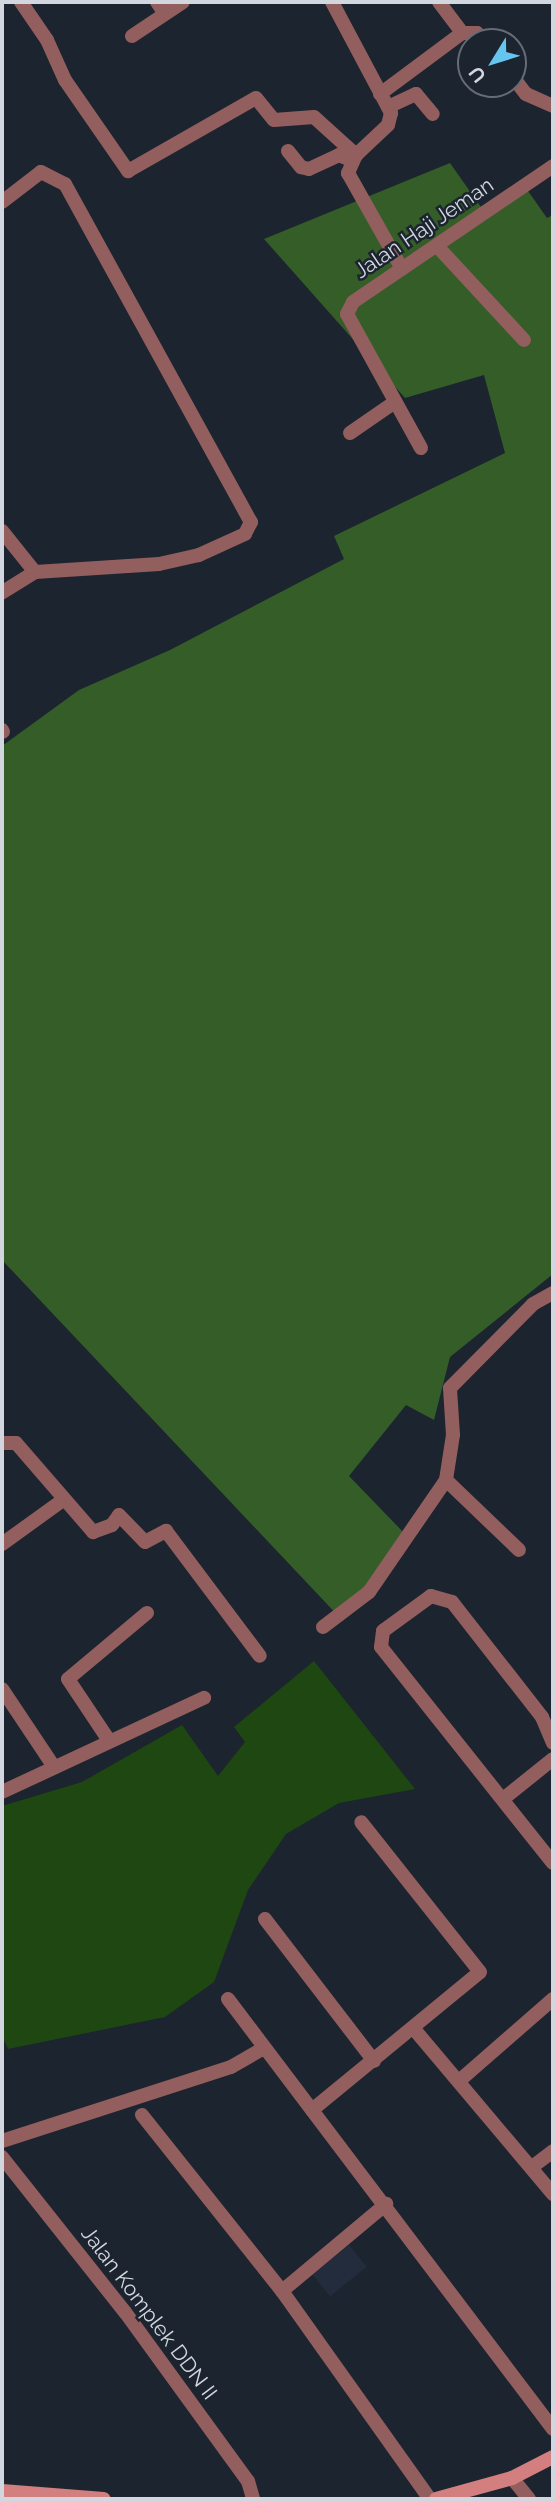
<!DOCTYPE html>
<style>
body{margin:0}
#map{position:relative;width:555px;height:2501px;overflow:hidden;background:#1c242f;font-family:Raleway,sans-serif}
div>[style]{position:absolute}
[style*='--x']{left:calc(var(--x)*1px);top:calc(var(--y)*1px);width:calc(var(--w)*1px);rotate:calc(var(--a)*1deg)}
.built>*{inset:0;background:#222c3c;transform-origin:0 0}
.green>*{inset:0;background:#1e4711}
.forest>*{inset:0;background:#345d28}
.minor>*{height:14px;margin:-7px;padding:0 7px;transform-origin:7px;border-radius:7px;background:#935e5e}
.secondary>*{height:14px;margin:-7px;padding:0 7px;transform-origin:7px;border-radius:7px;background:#d37e7f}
span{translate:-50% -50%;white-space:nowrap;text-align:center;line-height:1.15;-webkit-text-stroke:5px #1c242f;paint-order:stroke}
.street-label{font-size:21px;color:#d2d7df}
.frame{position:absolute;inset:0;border:4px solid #d2d7df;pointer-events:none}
.north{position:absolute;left:457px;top:28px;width:70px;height:70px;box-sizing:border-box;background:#1c242f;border:2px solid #656c75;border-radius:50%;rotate:232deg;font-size:19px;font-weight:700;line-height:28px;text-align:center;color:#d2d7df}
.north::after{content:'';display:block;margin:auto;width:24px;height:32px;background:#65c5ee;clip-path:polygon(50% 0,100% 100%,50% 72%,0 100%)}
</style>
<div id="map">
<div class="built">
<div style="left:349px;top:2245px;width:28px;height:47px;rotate:51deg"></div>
</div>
<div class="green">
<div style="clip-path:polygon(314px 1661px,415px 1789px,339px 1803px,286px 1834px,248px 1890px,214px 1982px,165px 2017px,8px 2049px,2px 2036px,2px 1806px,82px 1782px,182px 1725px,218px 1776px,245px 1742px,234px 1727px)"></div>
</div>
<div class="forest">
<div style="clip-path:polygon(450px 163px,488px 217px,528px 191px,547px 218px,553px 215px,553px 1274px,450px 1357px,434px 1420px,406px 1405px,349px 1476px,406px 1535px,343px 1621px,2px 1260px,2px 746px,79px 690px,170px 650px,344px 559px,334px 536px,505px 453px,484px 375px,405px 398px,264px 239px)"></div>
</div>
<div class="minor">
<div style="--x:21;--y:2;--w:46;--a:55.6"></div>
<div style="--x:47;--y:40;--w:44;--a:65.8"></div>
<div style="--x:65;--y:80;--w:111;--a:55.3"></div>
<div style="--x:128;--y:171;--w:147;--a:-29.7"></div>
<div style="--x:256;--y:98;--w:28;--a:51"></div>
<div style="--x:274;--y:120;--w:40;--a:-4.3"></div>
<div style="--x:314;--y:117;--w:57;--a:42.1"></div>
<div style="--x:157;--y:2;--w:14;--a:56"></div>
<div style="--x:332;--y:2;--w:126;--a:62"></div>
<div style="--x:391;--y:113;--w:12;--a:104"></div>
<div style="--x:388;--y:125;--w:44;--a:136.8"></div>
<div style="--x:356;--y:155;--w:20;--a:114"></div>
<div style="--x:348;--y:173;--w:110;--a:60.6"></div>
<div style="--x:439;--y:2;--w:39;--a:53"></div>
<div style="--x:132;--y:36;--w:61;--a:-33.7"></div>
<div style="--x:513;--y:77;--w:21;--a:53"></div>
<div style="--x:526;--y:94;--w:30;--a:24"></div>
<div style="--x:380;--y:94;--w:102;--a:-36.6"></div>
<div style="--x:462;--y:33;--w:15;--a:0"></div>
<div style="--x:477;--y:33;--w:11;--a:52"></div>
<div style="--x:388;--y:107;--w:31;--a:-25"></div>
<div style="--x:416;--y:94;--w:26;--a:50"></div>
<div style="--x:288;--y:151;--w:21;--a:51"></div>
<div style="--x:301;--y:167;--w:8;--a:14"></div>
<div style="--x:309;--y:169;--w:33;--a:-25"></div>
<div style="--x:339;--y:155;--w:15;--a:23"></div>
<div style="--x:2;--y:202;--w:49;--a:-37.6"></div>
<div style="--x:41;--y:172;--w:27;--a:27"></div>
<div style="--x:65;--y:184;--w:386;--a:61.2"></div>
<div style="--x:251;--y:522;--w:13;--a:117"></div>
<div style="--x:245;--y:534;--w:51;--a:155.5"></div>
<div style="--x:199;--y:555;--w:41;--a:167.3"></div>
<div style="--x:159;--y:564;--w:124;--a:176.3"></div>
<div style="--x:35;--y:572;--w:39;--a:148"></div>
<div style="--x:437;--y:246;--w:128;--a:47.2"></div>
<div style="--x:350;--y:433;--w:55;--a:-34.6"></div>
<div style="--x:421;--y:448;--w:153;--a:-118.9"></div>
<div style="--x:347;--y:314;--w:13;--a:-63"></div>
<div style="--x:353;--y:302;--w:242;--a:-34.2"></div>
<div style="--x:2;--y:531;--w:53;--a:51.2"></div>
<div style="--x:2;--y:730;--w:2;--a:63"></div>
<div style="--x:2;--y:1443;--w:14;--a:0"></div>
<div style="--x:16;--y:1443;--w:118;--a:49.1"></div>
<div style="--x:93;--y:1532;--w:20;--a:-20"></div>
<div style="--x:112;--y:1525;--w:12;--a:-55"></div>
<div style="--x:119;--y:1515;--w:37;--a:46"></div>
<div style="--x:145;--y:1542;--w:24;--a:-28"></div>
<div style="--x:166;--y:1531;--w:156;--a:53.1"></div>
<div style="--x:446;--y:1480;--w:101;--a:43.8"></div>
<div style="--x:2;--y:1544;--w:75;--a:-35.8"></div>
<div style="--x:323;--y:1627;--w:58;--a:-37.3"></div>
<div style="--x:369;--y:1592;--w:136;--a:-55.5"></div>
<div style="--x:446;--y:1480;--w:46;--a:-81.2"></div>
<div style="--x:453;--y:1435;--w:47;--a:-93.7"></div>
<div style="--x:450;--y:1388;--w:118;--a:-45.3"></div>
<div style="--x:533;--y:1304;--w:23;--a:-29"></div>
<div style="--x:2;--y:1689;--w:94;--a:56.3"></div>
<div style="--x:108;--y:1739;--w:72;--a:-123.7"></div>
<div style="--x:68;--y:1679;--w:103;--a:-39.9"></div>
<div style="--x:553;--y:1743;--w:28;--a:-113"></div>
<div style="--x:542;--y:1717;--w:146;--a:-128"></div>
<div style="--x:452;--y:1602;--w:22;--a:-164"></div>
<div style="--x:431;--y:1596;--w:59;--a:143.9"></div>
<div style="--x:383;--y:1631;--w:16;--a:97"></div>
<div style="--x:381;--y:1647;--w:276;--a:51.5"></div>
<div style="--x:2;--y:1792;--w:223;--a:-25"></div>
<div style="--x:503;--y:1799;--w:64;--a:-38.7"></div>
<div style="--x:265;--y:1919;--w:179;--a:52.5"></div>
<div style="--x:228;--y:1999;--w:539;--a:52.92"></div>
<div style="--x:414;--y:2029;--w:216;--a:49.9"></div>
<div style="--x:459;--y:2081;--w:125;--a:-41.1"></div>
<div style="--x:312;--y:2110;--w:217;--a:-39.4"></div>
<div style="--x:480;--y:1972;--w:191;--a:-128.4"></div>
<div style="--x:142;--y:2115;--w:225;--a:51.5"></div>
<div style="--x:282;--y:2291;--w:255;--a:54.6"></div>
<div style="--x:2;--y:2141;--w:241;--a:-17.9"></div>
<div style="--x:231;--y:2067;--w:38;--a:-30"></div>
<div style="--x:2;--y:2157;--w:198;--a:51.6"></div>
<div style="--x:125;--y:2312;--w:209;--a:54"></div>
<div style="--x:248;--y:2481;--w:19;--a:74"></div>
<div style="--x:532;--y:2167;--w:26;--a:-37"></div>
<div style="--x:282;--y:2291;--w:136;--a:-39.9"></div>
<div style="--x:512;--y:2478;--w:27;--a:51"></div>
</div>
<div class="secondary">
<div style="--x:2;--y:2491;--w:102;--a:4.5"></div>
<div style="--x:436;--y:2499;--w:79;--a:-15.4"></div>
<div style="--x:512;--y:2478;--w:46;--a:-27.1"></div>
</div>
<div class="street-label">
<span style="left:424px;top:228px;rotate:-34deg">Jalan Haji Jeman</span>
<span style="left:149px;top:2313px;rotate:53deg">Jalan Komplek DDN II</span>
</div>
<div class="frame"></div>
<div class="north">U</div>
</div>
